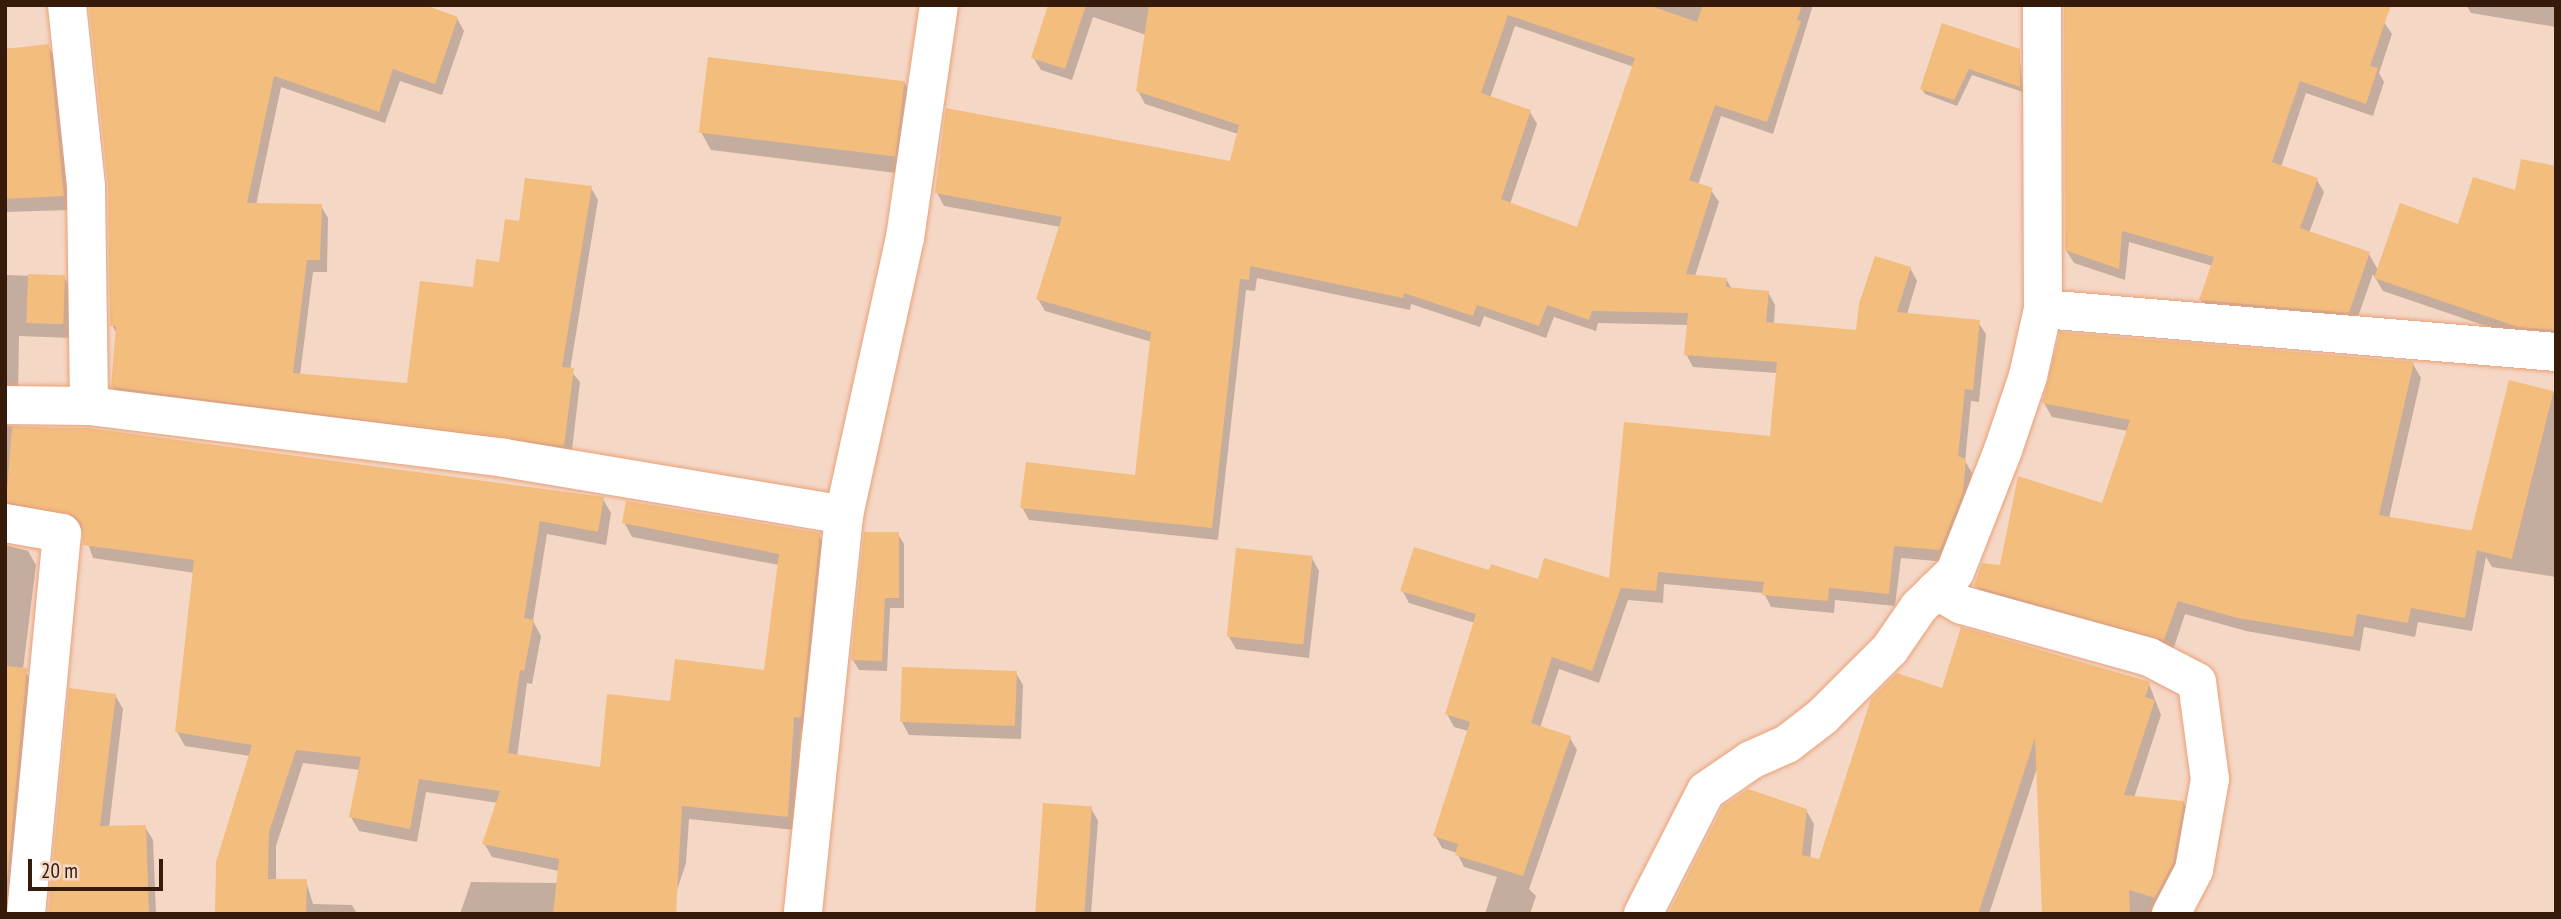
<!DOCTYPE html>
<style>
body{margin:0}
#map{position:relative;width:2561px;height:919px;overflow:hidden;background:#f5d7c6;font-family:"PT Sans Narrow",sans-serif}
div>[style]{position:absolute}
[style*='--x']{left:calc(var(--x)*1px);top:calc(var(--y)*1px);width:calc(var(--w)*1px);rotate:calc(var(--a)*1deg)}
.shadow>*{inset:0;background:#0003}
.building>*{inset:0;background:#f3bd7e;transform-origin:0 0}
.roads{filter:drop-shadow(0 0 2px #e8a178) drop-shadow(0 0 2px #e8a178)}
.street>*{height:38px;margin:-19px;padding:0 19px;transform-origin:19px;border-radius:19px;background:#fff}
span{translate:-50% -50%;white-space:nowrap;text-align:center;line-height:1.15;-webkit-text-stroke:5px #f5d7c6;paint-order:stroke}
.frame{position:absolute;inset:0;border:7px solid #361b0a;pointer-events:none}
.scale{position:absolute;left:28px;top:859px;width:135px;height:32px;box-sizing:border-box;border:4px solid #361b0a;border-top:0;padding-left:9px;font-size:21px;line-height:24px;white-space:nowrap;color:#361b0a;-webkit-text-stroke:5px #f5d7c6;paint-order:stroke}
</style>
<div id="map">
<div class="shadow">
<div style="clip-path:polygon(evenodd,1050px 5px,1813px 5px,1773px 134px,1721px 116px,1698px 185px,1711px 190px,1719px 202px,1695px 276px,1726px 279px,1732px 289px,1768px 292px,1775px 305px,1774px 324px,1858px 332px,1910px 268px,1917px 281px,1907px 314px,1978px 322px,1986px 334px,1979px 402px,1971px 401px,1965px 461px,1972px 473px,1969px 506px,1947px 562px,1901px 558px,1895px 606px,1835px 600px,1834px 613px,1771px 607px,1764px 593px,1664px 584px,1663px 603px,1628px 600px,1599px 683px,1559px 669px,1540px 728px,1570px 738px,1577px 750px,1529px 889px,1536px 896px,1530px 914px,1485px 914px,1497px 877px,1464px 867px,1457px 853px,1442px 848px,1435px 835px,1468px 731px,1454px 727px,1447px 714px,1475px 623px,1409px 603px,1402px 590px,1491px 572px,1539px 581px,1611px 580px,1771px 437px,1777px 373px,1693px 367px,1686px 354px,1689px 325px,1598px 323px,1596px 331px,1554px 317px,1546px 338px,1484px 316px,1480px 327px,1411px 304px,1410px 310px,1257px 278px,1255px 291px,1246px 290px,1218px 540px,1029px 520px,1022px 507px,1137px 477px,1152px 342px,1045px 311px,1038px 299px,1061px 227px,944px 206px,937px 193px,1231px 163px,1238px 134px,1145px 104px,1138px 91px,1146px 35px,1093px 17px,1072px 80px,1041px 70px,1033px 57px,1050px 5px,1515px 26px,1634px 67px,1578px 229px,1510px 204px,1537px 124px,1530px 112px,1490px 98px,1515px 26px)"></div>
<div style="clip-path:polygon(2066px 5px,2384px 22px,2392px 34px,2379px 73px,2384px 82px,2373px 116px,2306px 93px,2281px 167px,2317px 180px,2324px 192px,2309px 233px,2369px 254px,2378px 270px,2556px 168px,2556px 343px,2527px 340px,2383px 291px,2373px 274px,2355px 325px,2208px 312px,2201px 300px,2213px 266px,2129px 242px,2125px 280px,2074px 263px,2066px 250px)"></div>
<div style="clip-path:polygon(2466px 5px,2556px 5px,2556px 27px,2471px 13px)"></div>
<div style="clip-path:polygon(457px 18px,464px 31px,442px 95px,400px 81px,385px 123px,281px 87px,256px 205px,321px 206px,328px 218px,327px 272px,313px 272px,300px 375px,409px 385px,474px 289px,591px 188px,598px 200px,570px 370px,580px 382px,571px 458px,120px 399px,112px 386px,117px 334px,112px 325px,110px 185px,94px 35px)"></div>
<div style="clip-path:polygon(1943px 26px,2019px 50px,2023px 92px,1972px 75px,1957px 106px,1925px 94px,1921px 88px)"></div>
<div style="clip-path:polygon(48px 46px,56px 60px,71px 210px,5px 212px,5px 49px)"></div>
<div style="clip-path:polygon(904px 82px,914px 100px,904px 174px,711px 150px,701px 132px)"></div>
<div style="clip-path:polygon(5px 275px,64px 277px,72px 291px,73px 338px,19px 336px,18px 397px,5px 399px)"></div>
<div style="clip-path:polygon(2413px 364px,2421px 378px,2389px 518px,2479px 534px,2484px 541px,2510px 383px,2556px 393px,2556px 577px,2492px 567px,2486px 557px,2472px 631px,2418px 622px,2415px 637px,2364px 627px,2360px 651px,2246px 631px,2185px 614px,2172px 653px,1984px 599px,1976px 586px,2103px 505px,2128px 431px,2052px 417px,2044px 403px)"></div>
<div style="clip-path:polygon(5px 426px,87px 430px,603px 499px,611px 513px,606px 545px,547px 534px,533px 621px,541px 636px,532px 684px,527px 683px,517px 757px,601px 769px,672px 703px,765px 672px,779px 565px,632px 537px,624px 522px,819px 535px,827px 549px,808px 732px,801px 731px,795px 830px,689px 819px,686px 863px,669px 914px,460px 914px,471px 882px,558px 883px,559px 871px,492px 857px,484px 843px,498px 803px,426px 792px,417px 842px,359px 831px,351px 817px,360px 770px,303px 763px,276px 846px,276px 881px,306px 881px,313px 904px,352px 905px,357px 914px,217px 914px,250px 756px,185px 746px,177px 732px,195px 573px,93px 558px,84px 532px,75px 525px,5px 519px)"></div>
<div style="clip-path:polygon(898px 534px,904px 544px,904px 608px,890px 608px,887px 671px,859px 670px,853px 660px)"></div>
<div style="clip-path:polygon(5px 545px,28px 551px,36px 565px,23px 669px,34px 684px,13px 914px,5px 914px)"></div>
<div style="clip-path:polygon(1312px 558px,1319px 571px,1309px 658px,1236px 649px,1229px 637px)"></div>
<div style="clip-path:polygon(1016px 673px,1023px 685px,1021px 739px,909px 735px,902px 722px)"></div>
<div style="clip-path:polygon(2149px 684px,2161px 715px,2134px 798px,2183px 802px,2191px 815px,2163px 914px,2044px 914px,2038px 765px,1989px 914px,1670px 914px,1806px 810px,1814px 824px,1810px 859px,1820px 861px,1943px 690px)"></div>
<div style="clip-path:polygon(115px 695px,123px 709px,109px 828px,145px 827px,153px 840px,156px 914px,50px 914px)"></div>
<div style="clip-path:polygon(1091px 808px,1098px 821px,1091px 914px,1037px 914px)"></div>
</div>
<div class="building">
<div style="clip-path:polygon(89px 5px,425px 5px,458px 17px,435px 84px,393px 69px,379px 112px,274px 76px,247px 203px,322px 204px,320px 260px,307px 260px,293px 373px,407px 383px,420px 281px,473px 287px,476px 259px,499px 262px,505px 219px,519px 221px,525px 178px,592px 186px,562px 367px,574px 368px,564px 446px,111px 387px,116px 326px,110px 326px,108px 185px)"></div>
<div style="clip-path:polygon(1048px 5px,1086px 5px,1065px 69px,1031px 58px)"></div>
<div style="clip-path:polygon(evenodd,1149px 5px,1648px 5px,1697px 22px,1703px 5px,1802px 5px,1797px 20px,1801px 21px,1767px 122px,1715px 105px,1689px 180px,1713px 188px,1686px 274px,1727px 278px,1726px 287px,1769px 291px,1766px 322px,1856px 330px,1859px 304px,1875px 256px,1911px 267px,1897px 312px,1980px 320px,1973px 390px,1965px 389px,1958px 456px,1966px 459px,1963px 492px,1940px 550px,1894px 546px,1889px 594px,1829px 588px,1828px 601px,1762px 595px,1764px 582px,1658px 572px,1656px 591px,1621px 588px,1592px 671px,1552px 657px,1531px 723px,1571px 736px,1523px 876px,1455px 855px,1458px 844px,1433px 836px,1470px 722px,1445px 714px,1476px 614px,1400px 591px,1414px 547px,1489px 570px,1491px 564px,1538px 579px,1544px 558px,1609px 578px,1624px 422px,1770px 436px,1777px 362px,1684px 355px,1688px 313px,1592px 311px,1589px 320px,1547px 305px,1539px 326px,1477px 305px,1473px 316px,1404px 293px,1403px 298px,1250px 266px,1249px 280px,1240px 279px,1212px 528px,1020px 508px,1026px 462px,1135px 475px,1151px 332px,1036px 299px,1062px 217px,935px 193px,946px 108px,1230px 161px,1239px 125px,1136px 91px,1149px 5px,1508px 15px,1635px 58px,1577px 227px,1501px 199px,1531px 110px,1481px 93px,1508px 15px)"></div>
<div style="clip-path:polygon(2064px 5px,2391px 5px,2370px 66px,2378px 68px,2366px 104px,2300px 81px,2272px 162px,2318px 178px,2300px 228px,2370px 252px,2349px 313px,2199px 300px,2214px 257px,2122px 231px,2119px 269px,2065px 250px)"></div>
<div style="clip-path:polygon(1942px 23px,2020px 49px,2020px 87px,1969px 69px,1954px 100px,1920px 89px)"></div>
<div style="clip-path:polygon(49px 44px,64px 196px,5px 199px,5px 49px)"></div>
<div style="left:708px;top:57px;width:198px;height:76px;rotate:7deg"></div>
<div style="clip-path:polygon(2521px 159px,2556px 166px,2556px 330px,2518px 327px,2374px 278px,2400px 203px,2458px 224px,2473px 177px,2515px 190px)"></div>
<div style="left:28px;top:274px;width:37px;height:49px;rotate:2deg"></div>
<div style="clip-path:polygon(2060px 332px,2414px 362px,2379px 515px,2480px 532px,2465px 618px,2411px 608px,2408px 623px,2357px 614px,2353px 637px,2237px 618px,2178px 601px,2164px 640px,1974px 586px,1982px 563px,2000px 565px,2018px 476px,2102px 503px,2130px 420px,2042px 403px)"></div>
<div style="left:2509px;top:380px;width:46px;height:173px;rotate:14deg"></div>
<div style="clip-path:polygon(12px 427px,88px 428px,604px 497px,598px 532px,540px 521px,524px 618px,534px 620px,524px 671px,520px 670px,508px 753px,600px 767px,607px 694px,670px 701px,675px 659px,764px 670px,779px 554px,622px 523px,626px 501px,820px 533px,801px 718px,794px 717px,788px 817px,682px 806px,676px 914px,553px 914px,559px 859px,482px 844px,500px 791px,419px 779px,410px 829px,349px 817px,361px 757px,296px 750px,269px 832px,268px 879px,307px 879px,306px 914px,215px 914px,216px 862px,252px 745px,175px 732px,194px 560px,83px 545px,82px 525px,75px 516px,6px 502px)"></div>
<div style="clip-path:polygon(864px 532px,899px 532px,899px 598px,885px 598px,882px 661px,851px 660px)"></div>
<div style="left:1236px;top:548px;width:77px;height:89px;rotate:6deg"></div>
<div style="clip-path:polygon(1961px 627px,2150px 682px,2145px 697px,2155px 700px,2124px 795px,2184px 801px,2173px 863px,2155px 898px,2129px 890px,2130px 914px,2042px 914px,2035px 738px,1978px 914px,1668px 914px,1723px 806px,1748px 789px,1807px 809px,1802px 855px,1819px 859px,1871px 699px,1897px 673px,1942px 688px)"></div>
<div style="clip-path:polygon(5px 666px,27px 668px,5px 901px)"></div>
<div style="left:902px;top:667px;width:115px;height:55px;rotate:2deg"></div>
<div style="clip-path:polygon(69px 688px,116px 694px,100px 826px,146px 825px,149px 914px,48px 914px)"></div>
<div style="left:1043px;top:803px;width:49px;height:111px;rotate:4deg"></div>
</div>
<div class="roads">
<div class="street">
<div style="--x:67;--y:5;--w:183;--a:84"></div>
<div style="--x:86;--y:187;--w:219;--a:89.2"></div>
<div style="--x:2043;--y:309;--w:515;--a:4.79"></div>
<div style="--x:5;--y:405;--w:84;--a:0.7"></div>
<div style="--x:89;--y:406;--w:418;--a:7.1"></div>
<div style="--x:504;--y:458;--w:345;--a:9.5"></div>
<div style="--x:844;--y:515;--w:401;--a:95.9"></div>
<div style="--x:844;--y:515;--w:284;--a:-77.6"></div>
<div style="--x:905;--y:238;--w:235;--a:-81.7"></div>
<div style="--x:5;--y:523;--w:58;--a:10"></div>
<div style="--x:62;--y:533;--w:383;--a:95.4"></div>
<div style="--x:1936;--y:590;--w:30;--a:30"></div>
<div style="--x:1962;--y:605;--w:194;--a:15.5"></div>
<div style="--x:2149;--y:657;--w:54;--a:27.5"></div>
<div style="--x:2197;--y:682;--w:98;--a:82.4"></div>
<div style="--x:2210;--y:779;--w:92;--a:100"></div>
<div style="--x:2194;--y:870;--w:50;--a:117.6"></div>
<div style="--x:1643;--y:914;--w:138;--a:-62.9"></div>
<div style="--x:1706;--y:791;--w:55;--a:-34.6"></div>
<div style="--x:1751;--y:760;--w:39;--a:-24"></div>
<div style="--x:1787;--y:744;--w:44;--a:-37.6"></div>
<div style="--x:1822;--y:717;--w:96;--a:-45"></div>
<div style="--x:1890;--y:649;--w:51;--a:-55.4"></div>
<div style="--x:1919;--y:607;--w:50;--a:-44.2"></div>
<div style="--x:1955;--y:572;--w:131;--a:-68.5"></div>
<div style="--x:2003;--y:450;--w:78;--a:-71.3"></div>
<div style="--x:2028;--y:376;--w:69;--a:-77.4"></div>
<div style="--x:2043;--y:309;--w:304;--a:-90.2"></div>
</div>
</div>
<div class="frame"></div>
<div class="scale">20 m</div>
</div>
